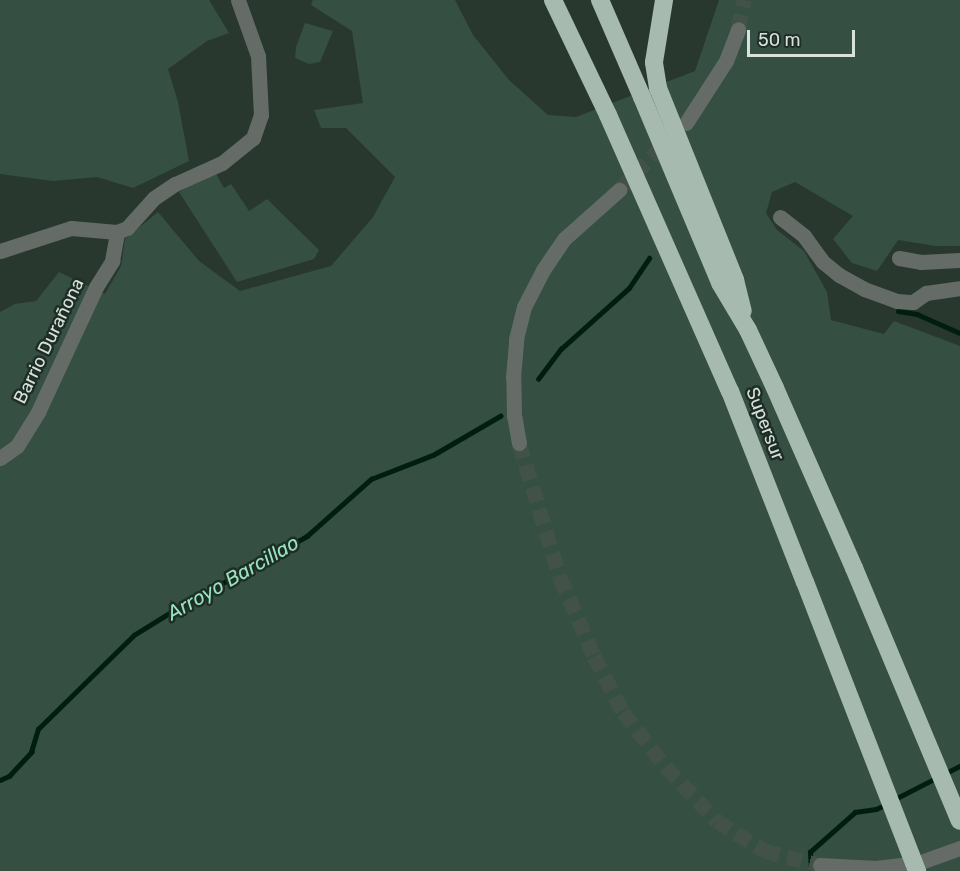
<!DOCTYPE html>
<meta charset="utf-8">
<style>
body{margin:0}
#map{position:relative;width:960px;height:871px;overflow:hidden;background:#28382f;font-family:Rubik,sans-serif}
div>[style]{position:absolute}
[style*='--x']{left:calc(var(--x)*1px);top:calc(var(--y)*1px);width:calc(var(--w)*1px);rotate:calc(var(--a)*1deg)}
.green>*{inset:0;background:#354f42}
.stream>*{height:4.5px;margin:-2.25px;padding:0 2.25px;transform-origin:2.25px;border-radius:2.25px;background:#001e10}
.minor-tunnel>*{height:15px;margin-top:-7.5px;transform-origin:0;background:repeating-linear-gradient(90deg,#425249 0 15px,transparent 0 23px)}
.minor>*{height:15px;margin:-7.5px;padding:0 7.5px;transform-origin:7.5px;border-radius:7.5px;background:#656c68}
.highway>*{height:18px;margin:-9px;padding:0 9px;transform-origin:9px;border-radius:9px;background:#a6baaf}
.highway-bridge>*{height:18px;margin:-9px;padding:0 9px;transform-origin:9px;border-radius:9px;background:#a6baaf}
span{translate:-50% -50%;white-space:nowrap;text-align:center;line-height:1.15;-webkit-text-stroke:5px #1e2e26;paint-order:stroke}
.street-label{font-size:18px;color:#d8e2dc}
.water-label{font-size:20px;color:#99e4be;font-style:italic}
.scale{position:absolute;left:747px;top:30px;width:108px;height:27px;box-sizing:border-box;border:3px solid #d8e2dc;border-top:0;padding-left:8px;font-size:18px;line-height:21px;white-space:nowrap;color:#d8e2dc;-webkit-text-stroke:4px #1e2e26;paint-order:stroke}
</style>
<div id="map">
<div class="green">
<div style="clip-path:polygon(0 0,209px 0,229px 33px,207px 41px,168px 69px,178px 102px,189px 161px,133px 188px,97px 177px,53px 181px,0 174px)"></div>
<div style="clip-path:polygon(313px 0,455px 0,473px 35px,509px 80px,548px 115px,576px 117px,695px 71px,719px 0,960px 0,960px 246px,936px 246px,898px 240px,877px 271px,852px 263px,833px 239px,853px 216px,795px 182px,772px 192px,766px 213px,777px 230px,804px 251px,827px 292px,831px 320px,884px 334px,894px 321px,960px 346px,960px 871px,0 871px,0 312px,15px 304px,36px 301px,59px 272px,105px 294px,121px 266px,125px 239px,158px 212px,199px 261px,240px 291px,331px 266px,373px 217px,395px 177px,346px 128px,321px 128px,314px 110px,363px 103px,352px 31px,311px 5px)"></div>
<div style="clip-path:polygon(305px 23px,333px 31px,320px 62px,309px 64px,295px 58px,296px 47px)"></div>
<div style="clip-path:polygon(214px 170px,224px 188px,231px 184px,249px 211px,267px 199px,319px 250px,314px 259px,237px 282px,179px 192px)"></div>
</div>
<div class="stream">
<div style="--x:898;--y:311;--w:19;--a:9"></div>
<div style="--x:917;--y:314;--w:47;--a:23.8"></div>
<div style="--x:538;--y:379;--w:38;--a:-53"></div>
<div style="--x:561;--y:349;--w:91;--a:-41.9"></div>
<div style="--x:629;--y:288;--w:36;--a:-56"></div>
<div style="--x:946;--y:773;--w:16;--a:-27"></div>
<div style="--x:0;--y:780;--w:10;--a:-24"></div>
<div style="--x:9;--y:776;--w:33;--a:-47"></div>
<div style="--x:31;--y:752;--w:24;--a:-73"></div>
<div style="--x:38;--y:729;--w:134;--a:-44.4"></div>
<div style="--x:134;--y:635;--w:49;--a:-31.8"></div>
<div style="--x:176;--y:609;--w:150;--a:-29.1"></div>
<div style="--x:307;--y:536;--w:86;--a:-41.7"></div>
<div style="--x:371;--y:479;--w:66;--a:-21.2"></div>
<div style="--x:433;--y:455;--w:78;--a:-30.2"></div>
<div style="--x:895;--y:799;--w:48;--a:-27.1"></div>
<div style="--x:811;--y:871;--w:19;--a:-93"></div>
<div style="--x:810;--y:852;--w:60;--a:-41.6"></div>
<div style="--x:855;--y:812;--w:21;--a:-8"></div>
<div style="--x:876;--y:809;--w:10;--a:-24"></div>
</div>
<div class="minor-tunnel">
<div style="--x:738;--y:29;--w:30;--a:-78"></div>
<div style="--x:619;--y:190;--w:71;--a:-45.6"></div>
<div style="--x:519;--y:443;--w:140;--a:73"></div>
<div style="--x:560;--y:577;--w:86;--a:66.7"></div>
<div style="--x:594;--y:656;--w:63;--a:62.6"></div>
<div style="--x:623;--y:712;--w:70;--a:52"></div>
<div style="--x:666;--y:767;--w:74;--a:46.6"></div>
<div style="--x:717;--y:821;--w:57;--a:32"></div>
<div style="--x:765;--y:851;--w:57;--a:14.3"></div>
</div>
<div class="minor">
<div style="--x:686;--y:123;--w:74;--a:-57.2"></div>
<div style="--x:726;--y:61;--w:34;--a:-69"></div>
<div style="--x:780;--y:217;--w:31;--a:38"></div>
<div style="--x:804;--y:236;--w:32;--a:54"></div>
<div style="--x:823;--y:262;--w:21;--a:39"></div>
<div style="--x:839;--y:275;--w:29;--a:29"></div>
<div style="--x:864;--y:289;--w:35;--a:20"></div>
<div style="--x:897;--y:301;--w:16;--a:4"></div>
<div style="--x:913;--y:302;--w:16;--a:-35"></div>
<div style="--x:926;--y:293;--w:34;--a:-8"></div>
<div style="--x:0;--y:251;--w:75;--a:-17.9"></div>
<div style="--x:71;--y:228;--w:46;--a:5"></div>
<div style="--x:117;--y:232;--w:11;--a:-22"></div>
<div style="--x:127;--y:228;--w:40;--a:-48"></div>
<div style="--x:154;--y:198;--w:25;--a:-34"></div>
<div style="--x:175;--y:184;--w:51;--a:-24.1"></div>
<div style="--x:222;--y:163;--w:40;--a:-39"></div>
<div style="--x:253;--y:138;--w:24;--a:-71"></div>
<div style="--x:261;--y:115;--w:59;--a:-92.9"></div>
<div style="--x:258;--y:56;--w:59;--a:-109.7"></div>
<div style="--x:899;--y:258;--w:22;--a:10"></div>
<div style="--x:921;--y:262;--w:39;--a:-3"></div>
<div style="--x:519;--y:443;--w:27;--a:-100"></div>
<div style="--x:514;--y:416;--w:39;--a:-91"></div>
<div style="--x:513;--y:377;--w:38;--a:-85"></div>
<div style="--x:516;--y:339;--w:33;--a:-76"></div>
<div style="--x:524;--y:307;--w:42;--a:-62.8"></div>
<div style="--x:543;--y:270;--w:37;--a:-56"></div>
<div style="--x:564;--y:239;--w:74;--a:-41.7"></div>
<div style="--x:0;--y:458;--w:21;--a:-35"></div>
<div style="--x:17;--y:446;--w:40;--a:-58"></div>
<div style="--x:38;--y:412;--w:138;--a:-65.1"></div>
<div style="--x:96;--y:287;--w:31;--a:-58"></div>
<div style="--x:112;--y:261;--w:29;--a:-80"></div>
<div style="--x:820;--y:865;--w:56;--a:3.1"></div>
<div style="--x:876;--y:868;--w:42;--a:-6.8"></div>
<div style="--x:918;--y:863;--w:45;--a:-19.7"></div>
</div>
<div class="highway">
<div style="--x:553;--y:0;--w:127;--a:64.4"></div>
<div style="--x:600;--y:0;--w:106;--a:66.6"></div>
<div style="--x:658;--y:88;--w:26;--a:-99"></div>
<div style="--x:654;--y:62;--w:63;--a:-80.8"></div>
<div style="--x:775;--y:388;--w:197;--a:66.3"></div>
<div style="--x:854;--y:568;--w:274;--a:67.3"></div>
<div style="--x:730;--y:391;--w:205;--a:68.6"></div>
</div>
<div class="highway-bridge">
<div style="--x:658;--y:88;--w:207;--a:68.1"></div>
<div style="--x:735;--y:280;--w:32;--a:76"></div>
<div style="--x:642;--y:97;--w:202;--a:67.2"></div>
<div style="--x:720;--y:283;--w:55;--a:59.2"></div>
<div style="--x:748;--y:330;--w:64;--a:65"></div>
<div style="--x:608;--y:115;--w:302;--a:66.2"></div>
<div style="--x:805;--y:582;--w:310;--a:68.8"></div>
</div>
<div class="street-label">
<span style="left:49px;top:341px;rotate:-64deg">Barrio Durañona</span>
<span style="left:765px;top:424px;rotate:69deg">Supersur</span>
</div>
<div class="water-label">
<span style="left:233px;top:578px;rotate:-30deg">Arroyo Barcillao</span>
</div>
<div class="scale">50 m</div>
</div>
